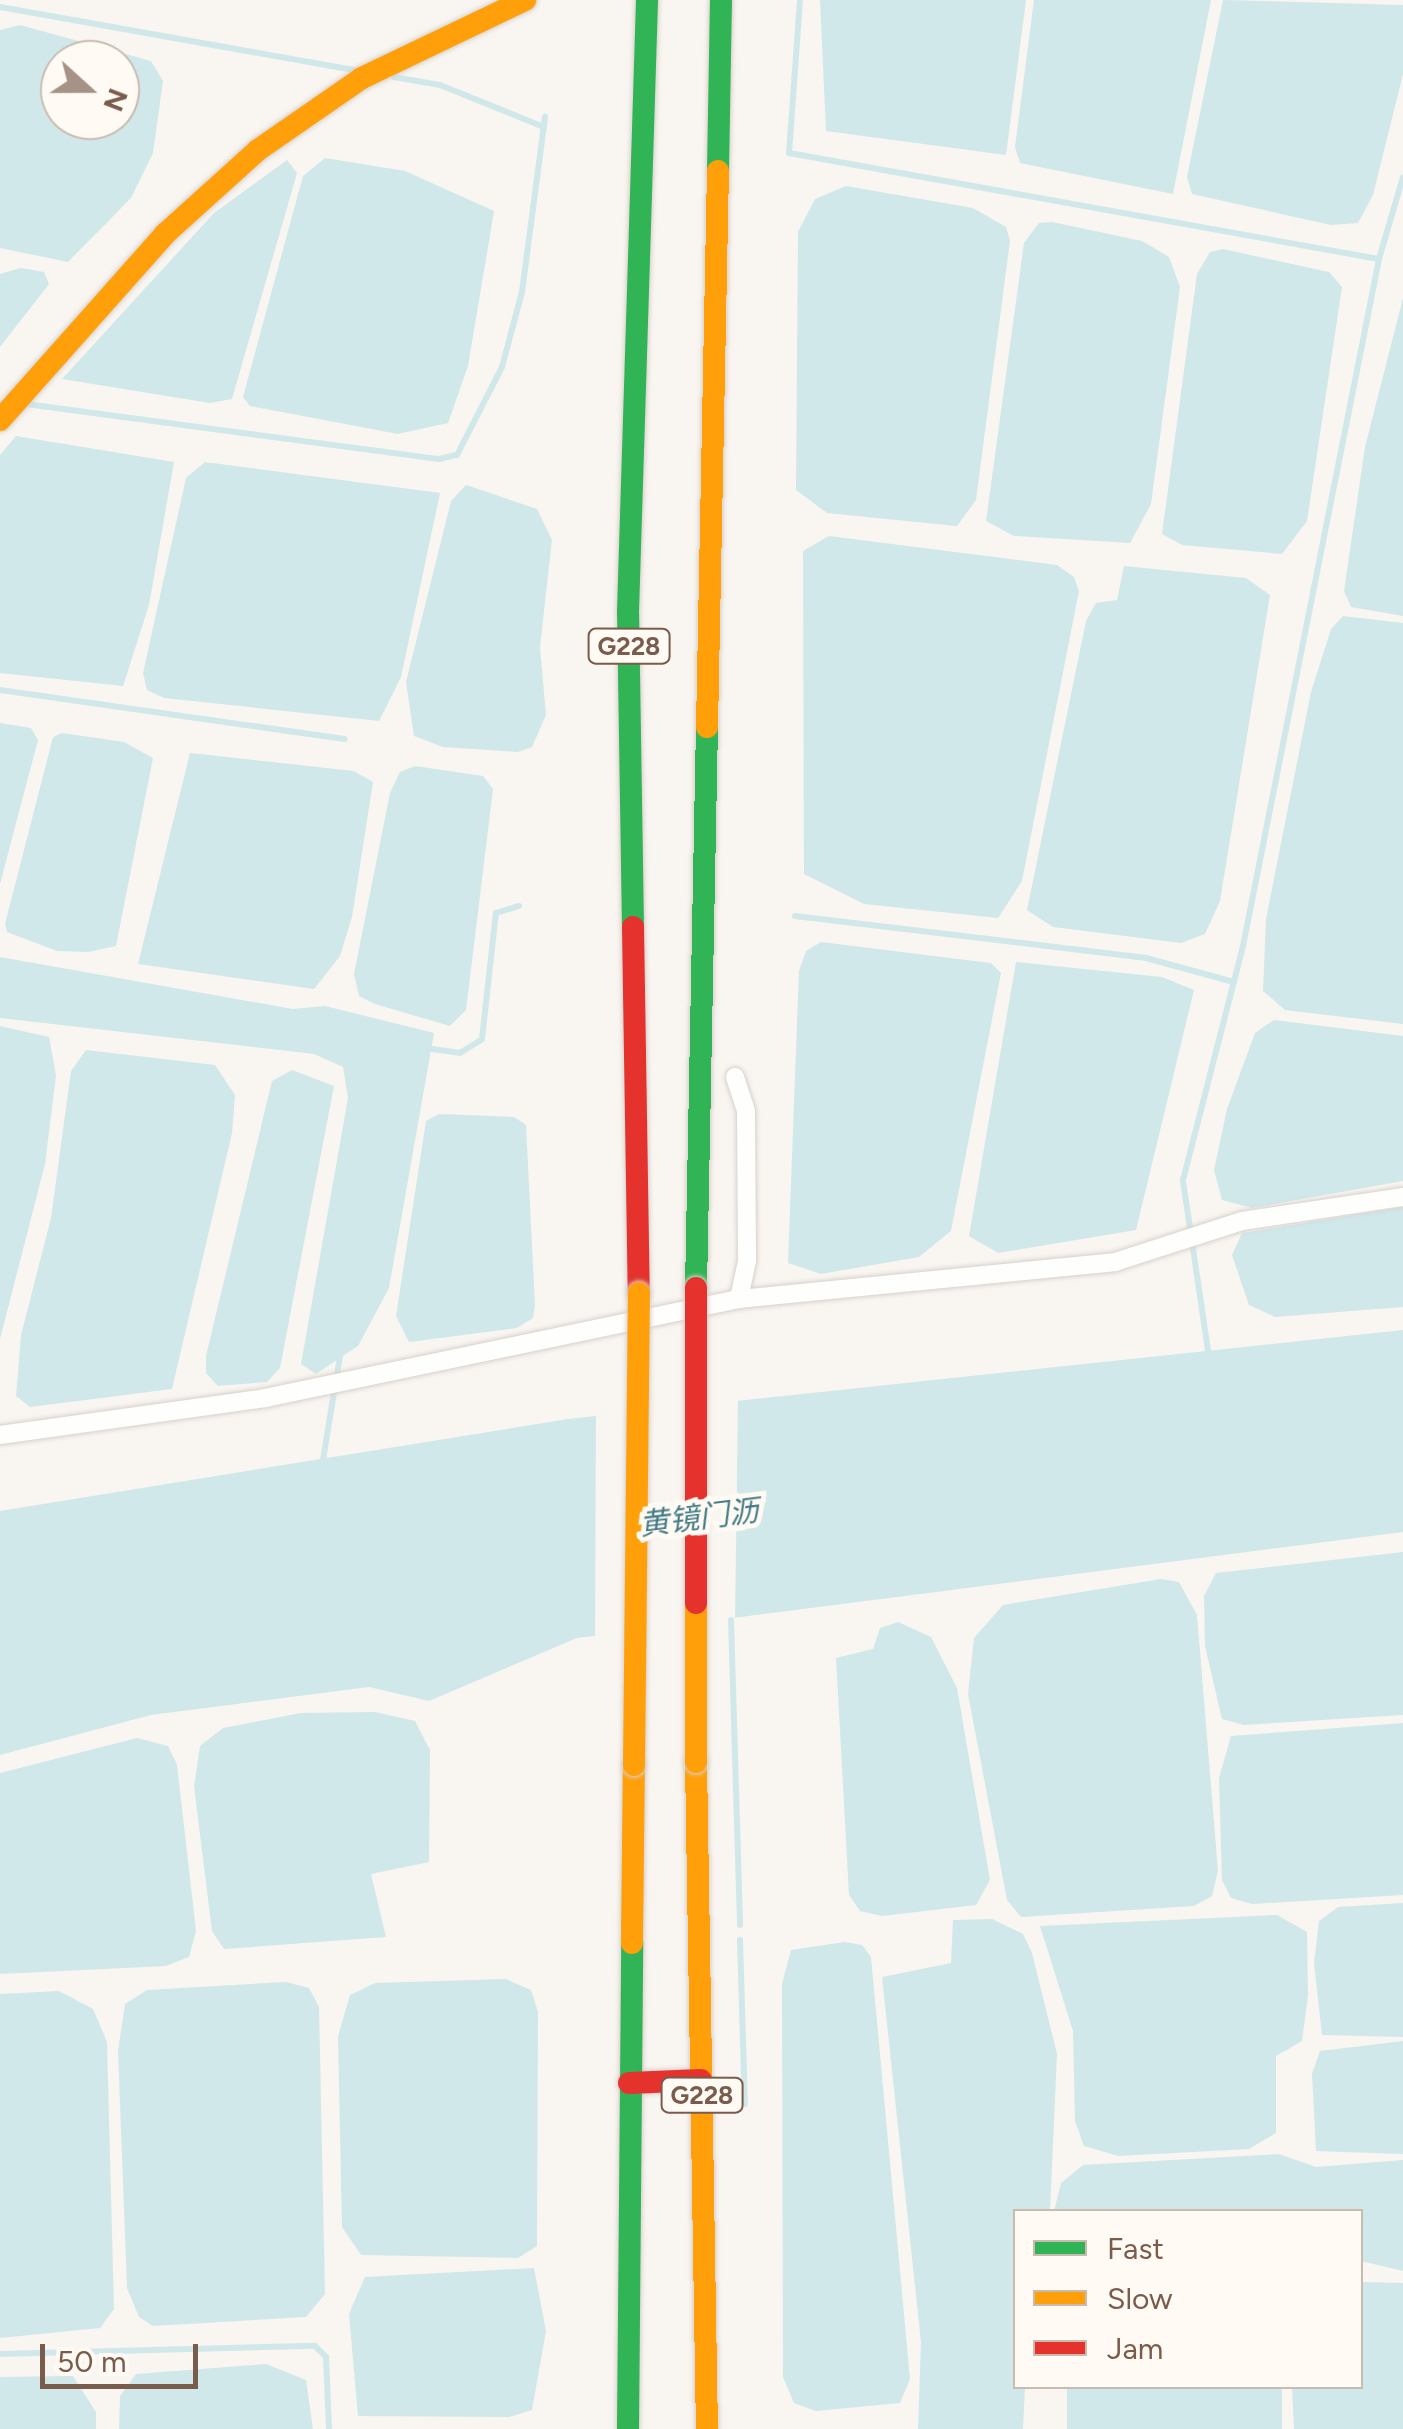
<!DOCTYPE html>
<meta charset="utf-8">
<style>
body{margin:0}
#map{position:relative;width:1403px;height:2429px;overflow:hidden;background:#f9f5f0;font-family:Figtree,"Noto Sans SC",sans-serif}
div>[style]{position:absolute}
[style*='--x']{left:calc(var(--x)*1px);top:calc(var(--y)*1px);width:calc(var(--w)*1px);rotate:calc(var(--a)*1deg)}
.water>*{inset:0;background:#d0e8ea;transform-origin:0 0}
.pier>*{inset:0;background:#f9f5f0}
.stream>*{height:6px;margin:-3px;padding:0 3px;transform-origin:3px;border-radius:3px;background:#d0e8ea}
.roads{filter:drop-shadow(0 0 2px #d7d1cb) drop-shadow(0 0 2px #d7d1cb)}
.street>*{height:18px;margin:-9px;padding:0 9px;transform-origin:9px;border-radius:9px;background:#fefefd}
.fast>*{height:22px;margin:-11px;padding:0 11px;transform-origin:11px;border-radius:11px;background:#30b455}
.slow>*{height:22px;margin:-11px;padding:0 11px;transform-origin:11px;border-radius:11px;background:#ff9f0a}
.jam>*{height:22px;margin:-11px;padding:0 11px;transform-origin:11px;border-radius:11px;background:#e5322d}
.bridges{filter:drop-shadow(0 0 2px #dad1cc) drop-shadow(0 0 2px #dad1cc)}
.slow-bridge>*{height:22px;margin:-11px;padding:0 11px;transform-origin:11px;border-radius:11px;background:#ff9f0a}
.jam-bridge>*{height:22px;margin:-11px;padding:0 11px;transform-origin:11px;border-radius:11px;background:#e5322d}
span{translate:-50% -50%;white-space:nowrap;text-align:center;line-height:1.15;-webkit-text-stroke:10px #fffaf3;paint-order:stroke}
.shield-label span{padding:2px 8px;background:#fffaf3;border:2px solid;border-radius:8px;-webkit-text-stroke-width:0}
.shield-label{font-size:25px;color:#7a5c4d;font-weight:700}
.water-label{font-size:30px;color:#437c86;font-style:italic}
.legend{position:absolute;left:1013px;top:2209px;width:350px;height:180px;box-sizing:border-box;background:#fffaf3;border:2px solid #cabbb1;margin:0;padding:12px 18px;list-style:none;font-size:30px;color:#7a5c4d}
.legend li{display:flex;align-items:center;gap:20px;height:50px}
.legend b{width:50px;border:2px solid #cabbb1}
.north{position:absolute;left:40px;top:40px;width:100px;height:100px;box-sizing:border-box;background:#fffaf3;border:2px solid #cabbb1;border-radius:50%;rotate:111deg;font-size:28px;font-weight:700;line-height:40px;text-align:center;color:#7a5c4d}
.north::after{content:'';display:block;margin:auto;width:35px;height:45px;background:#a69286;clip-path:polygon(50% 0,100% 100%,50% 72%,0 100%)}
.scale{position:absolute;left:40px;top:2344px;width:158px;height:45px;box-sizing:border-box;border:5px solid #7a5c4d;border-top:0;padding-left:12px;font-size:30px;line-height:35px;white-space:nowrap;color:#7a5c4d;-webkit-text-stroke:8px #fffaf3;paint-order:stroke}
</style>
<div id="map">
<div class="water">
<div style="clip-path:polygon(820px 0,1026px 0,1006px 155px,826px 131px)"></div>
<div style="clip-path:polygon(1034px 0,1211px 0,1173px 194px,1020px 163px,1015px 147px)"></div>
<div style="clip-path:polygon(1223px 0,1403px 5px,1403px 74px,1373px 195px,1358px 223px,1331px 225px,1192px 194px,1187px 177px)"></div>
<div style="clip-path:polygon(evenodd,20px 25px,151px 61px,163px 81px,153px 153px,131px 198px,68px 262px,0 248px,0 30px,20px 25px,60px 60px,120px 60px,120px 120px,60px 120px,60px 60px)"></div>
<div style="clip-path:polygon(325px 158px,405px 171px,494px 211px,468px 366px,448px 423px,398px 434px,250px 406px,243px 397px,303px 176px)"></div>
<div style="clip-path:polygon(287px 160px,297px 173px,232px 399px,210px 403px,62px 379px,214px 213px)"></div>
<div style="clip-path:polygon(846px 186px,973px 208px,1006px 227px,1010px 241px,976px 500px,957px 526px,827px 513px,796px 490px,798px 232px,815px 199px)"></div>
<div style="clip-path:polygon(1052px 222px,1142px 241px,1169px 257px,1180px 287px,1151px 504px,1130px 543px,1014px 536px,986px 521px,1024px 243px,1039px 223px)"></div>
<div style="clip-path:polygon(1223px 249px,1329px 272px,1342px 287px,1307px 521px,1282px 554px,1182px 545px,1162px 534px,1197px 274px,1210px 252px)"></div>
<div style="clip-path:polygon(21px 268px,44px 272px,49px 284px,0 347px,0 274px)"></div>
<div style="clip-path:polygon(1403px 298px,1403px 616px,1351px 607px,1344px 591px,1365px 447px)"></div>
<div style="clip-path:polygon(16px 436px,174px 462px,149px 605px,123px 686px,0 673px,0 455px)"></div>
<div style="clip-path:polygon(205px 462px,440px 493px,401px 677px,379px 721px,164px 698px,147px 690px,143px 673px,186px 478px)"></div>
<div style="clip-path:polygon(466px 485px,537px 509px,552px 540px,540px 647px,546px 715px,532px 747px,518px 752px,443px 747px,414px 736px,406px 682px,451px 501px)"></div>
<div style="clip-path:polygon(829px 536px,1057px 565px,1074px 577px,1079px 591px,1022px 881px,998px 918px,864px 904px,804px 874px,803px 551px)"></div>
<div style="clip-path:polygon(1124px 566px,1246px 578px,1270px 595px,1220px 901px,1205px 934px,1181px 943px,1053px 927px,1027px 910px,1086px 621px,1096px 603px,1117px 600px)"></div>
<div style="clip-path:polygon(1343px 616px,1403px 623px,1403px 1024px,1285px 1010px,1263px 991px,1266px 919px,1311px 692px,1331px 629px)"></div>
<div style="clip-path:polygon(0 723px,31px 728px,38px 740px,0 884px)"></div>
<div style="clip-path:polygon(62px 733px,124px 742px,153px 758px,116px 946px,88px 952px,57px 951px,7px 932px,5px 924px,53px 737px)"></div>
<div style="clip-path:polygon(190px 753px,354px 771px,373px 782px,352px 917px,340px 956px,314px 989px,138px 964px)"></div>
<div style="clip-path:polygon(415px 766px,483px 776px,493px 789px,466px 1010px,450px 1026px,375px 1004px,359px 996px,354px 974px,390px 793px,400px 772px)"></div>
<div style="clip-path:polygon(821px 942px,991px 963px,1001px 973px,951px 1231px,919px 1257px,821px 1274px,788px 1263px,799px 971px,806px 951px)"></div>
<div style="clip-path:polygon(0 957px,293px 1009px,325px 1006px,434px 1033px,389px 1288px,358px 1346px,316px 1374px,301px 1364px,348px 1098px,343px 1067px,314px 1054px,0 1018px)"></div>
<div style="clip-path:polygon(1016px 962px,1162px 977px,1194px 990px,1136px 1230px,998px 1253px,969px 1236px)"></div>
<div style="clip-path:polygon(1274px 1020px,1403px 1036px,1403px 1181px,1252px 1208px,1222px 1200px,1214px 1170px,1227px 1109px,1255px 1033px)"></div>
<div style="clip-path:polygon(0 1026px,49px 1037px,56px 1075px,45px 1164px,0 1339px)"></div>
<div style="clip-path:polygon(86px 1050px,215px 1065px,235px 1095px,232px 1133px,172px 1389px,30px 1407px,16px 1396px,21px 1335px,51px 1218px,71px 1071px)"></div>
<div style="clip-path:polygon(292px 1070px,334px 1086px,280px 1368px,267px 1382px,218px 1386px,206px 1373px,206px 1356px,272px 1081px)"></div>
<div style="clip-path:polygon(439px 1114px,514px 1117px,526px 1125px,535px 1305px,533px 1318px,517px 1328px,409px 1342px,396px 1316px,426px 1121px)"></div>
<div style="clip-path:polygon(1403px 1207px,1403px 1307px,1275px 1317px,1249px 1305px,1232px 1255px,1242px 1233px)"></div>
<div style="clip-path:polygon(1403px 1330px,1403px 1532px,577px 1638px,429px 1701px,369px 1687px,151px 1715px,0 1755px,0 1511px,568px 1419px)"></div>
<div style="clip-path:polygon(1403px 1552px,1403px 1715px,1244px 1725px,1222px 1719px,1205px 1646px,1204px 1596px,1216px 1573px)"></div>
<div style="clip-path:polygon(1161px 1579px,1179px 1582px,1197px 1615px,1218px 1871px,1212px 1896px,1194px 1906px,1021px 1917px,1007px 1900px,968px 1694px,974px 1638px,1003px 1605px)"></div>
<div style="clip-path:polygon(898px 1622px,931px 1637px,957px 1688px,990px 1880px,976px 1905px,882px 1916px,860px 1911px,849px 1895px,836px 1658px,873px 1649px,880px 1628px)"></div>
<div style="clip-path:polygon(375px 1712px,415px 1721px,430px 1750px,429px 1862px,371px 1874px,386px 1937px,224px 1949px,212px 1931px,194px 1786px,200px 1746px,223px 1728px,301px 1713px)"></div>
<div style="clip-path:polygon(1403px 1723px,1403px 1895px,1252px 1904px,1231px 1898px,1222px 1880px,1219px 1778px,1231px 1736px)"></div>
<div style="clip-path:polygon(137px 1738px,168px 1746px,177px 1765px,196px 1931px,189px 1957px,166px 1966px,0 1974px,0 1773px)"></div>
<div style="clip-path:polygon(1403px 1903px,1403px 2037px,1322px 2035px,1314px 1963px,1319px 1921px,1338px 1907px)"></div>
<div style="clip-path:polygon(1277px 1915px,1307px 1932px,1308px 1996px,1302px 2041px,1276px 2056px,1276px 2133px,1249px 2149px,1118px 2156px,1084px 2146px,1075px 2121px,1073px 2031px,1040px 1926px)"></div>
<div style="clip-path:polygon(992px 1919px,1023px 1934px,1032px 1953px,1057px 2054px,1050px 2211px,1016px 2212px,1016px 2386px,1025px 2387px,1023px 2429px,918px 2429px,921px 2342px,882px 1977px,951px 1963px,953px 1920px)"></div>
<div style="clip-path:polygon(845px 1942px,862px 1945px,871px 1957px,910px 2379px,900px 2403px,816px 2411px,794px 2403px,783px 2377px,782px 1984px,791px 1950px)"></div>
<div style="clip-path:polygon(506px 1979px,531px 1990px,538px 2012px,537px 2246px,518px 2258px,361px 2255px,342px 2227px,338px 2036px,350px 1995px,375px 1983px)"></div>
<div style="clip-path:polygon(286px 1982px,309px 1988px,319px 2007px,325px 2294px,306px 2317px,153px 2326px,139px 2317px,127px 2288px,118px 2051px,125px 2004px,147px 1990px)"></div>
<div style="clip-path:polygon(59px 1991px,93px 2009px,107px 2042px,114px 2309px,100px 2328px,0 2338px,0 1994px)"></div>
<div style="clip-path:polygon(1403px 2041px,1403px 2154px,1316px 2151px,1312px 2074px,1320px 2051px)"></div>
<div style="clip-path:polygon(1279px 2154px,1316px 2167px,1403px 2160px,1403px 2271px,1361px 2261px,1360px 2212px,1054px 2211px,1061px 2183px,1083px 2165px)"></div>
<div style="clip-path:polygon(534px 2268px,546px 2331px,532px 2410px,509px 2417px,358px 2416px,349px 2314px,365px 2277px)"></div>
<div style="clip-path:polygon(1361px 2282px,1403px 2283px,1403px 2429px,1294px 2429px,1292px 2387px,1360px 2386px)"></div>
<div style="clip-path:polygon(266px 2364px,306px 2380px,313px 2429px,119px 2429px,120px 2396px,136px 2374px)"></div>
<div style="clip-path:polygon(73px 2376px,96px 2412px,96px 2429px,0 2429px,0 2377px)"></div>
<div style="left:1067px;top:2387px;width:215px;height:42px"></div>
</div>
<div class="pier">
<div style="clip-path:polygon(738px 1396px,735px 1622px,595px 1640px,596px 1411px)"></div>
</div>
<div class="stream">
<div style="--x:800;--y:0;--w:153;--a:94.1"></div>
<div style="--x:789;--y:153;--w:599;--a:10.19"></div>
<div style="--x:0;--y:7;--w:358;--a:10.1"></div>
<div style="--x:394;--y:77;--w:47;--a:9.9"></div>
<div style="--x:440;--y:85;--w:112;--a:22"></div>
<div style="--x:26;--y:404;--w:417;--a:7.6"></div>
<div style="--x:439;--y:459;--w:18;--a:-13"></div>
<div style="--x:457;--y:455;--w:99;--a:-62.9"></div>
<div style="--x:502;--y:367;--w:78;--a:-75.1"></div>
<div style="--x:522;--y:292;--w:177;--a:-82.5"></div>
<div style="--x:0;--y:690;--w:348;--a:8.1"></div>
<div style="--x:795;--y:916;--w:354;--a:6.8"></div>
<div style="--x:1146;--y:958;--w:91;--a:15.3"></div>
<div style="--x:425;--y:1048;--w:35;--a:8"></div>
<div style="--x:460;--y:1053;--w:26;--a:-32"></div>
<div style="--x:482;--y:1039;--w:127;--a:-83.7"></div>
<div style="--x:496;--y:913;--w:24;--a:-17"></div>
<div style="--x:1209;--y:1357;--w:179;--a:-98.4"></div>
<div style="--x:1183;--y:1180;--w:242;--a:-75.6"></div>
<div style="--x:1243;--y:946;--w:700;--a:-78.8"></div>
<div style="--x:1379;--y:259;--w:85;--a:-73.7"></div>
<div style="--x:322;--y:1466;--w:118;--a:-80.7"></div>
<div style="--x:731;--y:1620;--w:305;--a:88.3"></div>
<div style="--x:740;--y:1940;--w:164;--a:88.3"></div>
<div style="--x:0;--y:2354;--w:315;--a:-1.5"></div>
<div style="--x:315;--y:2346;--w:16;--a:45"></div>
<div style="--x:326;--y:2357;--w:72;--a:87.6"></div>
</div>
<div class="roads">
<div class="street">
<div style="--x:735;--y:1077;--w:36;--a:72"></div>
<div style="--x:746;--y:1111;--w:150;--a:89.6"></div>
<div style="--x:747;--y:1261;--w:39;--a:102"></div>
<div style="--x:739;--y:1299;--w:378;--a:-5.6"></div>
<div style="--x:1115;--y:1262;--w:133;--a:-17.9"></div>
<div style="--x:1242;--y:1221;--w:163;--a:-8.5"></div>
<div style="--x:0;--y:1435;--w:268;--a:-7.9"></div>
<div style="--x:265;--y:1398;--w:484;--a:-11.8"></div>
</div>
<div class="fast">
<div style="--x:718;--y:171;--w:171;--a:-89"></div>
<div style="--x:633;--y:927;--w:315;--a:-90.9"></div>
<div style="--x:628;--y:612;--w:612;--a:-88.22"></div>
<div style="--x:696;--y:1288;--w:561;--a:-88.88"></div>
<div style="--x:628;--y:2429;--w:486;--a:-89.5"></div>
</div>
<div class="slow">
<div style="--x:0;--y:420;--w:249;--a:-48.4"></div>
<div style="--x:165;--y:234;--w:125;--a:-42.1"></div>
<div style="--x:258;--y:150;--w:126;--a:-34.7"></div>
<div style="--x:362;--y:78;--w:181;--a:-25.6"></div>
<div style="--x:707;--y:727;--w:556;--a:-88.87"></div>
<div style="--x:696;--y:1762;--w:667;--a:89.06"></div>
<div style="--x:632;--y:1943;--w:178;--a:-89.4"></div>
</div>
<div class="jam">
<div style="--x:633;--y:927;--w:366;--a:89.1"></div>
<div style="--x:629;--y:2083;--w:72;--a:-2.4"></div>
</div>
</div>
<div class="bridges">
<div class="slow-bridge">
<div style="--x:696;--y:1603;--w:159;--a:90"></div>
<div style="--x:634;--y:1765;--w:472;--a:-89.4"></div>
</div>
<div class="jam-bridge">
<div style="--x:696;--y:1288;--w:315;--a:90"></div>
</div>
</div>
<div class="shield-label">
<span style="left:629px;top:646px">G228</span>
<span style="left:702px;top:2095px">G228</span>
</div>
<div class="water-label">
<span style="left:699px;top:1518px;rotate:-7deg">黄镜门沥</span>
</div>
<ul class="legend">
<li><b style="height:12px;background:#30b455"></b>Fast</li>
<li><b style="height:12px;background:#ff9f0a"></b>Slow</li>
<li><b style="height:12px;background:#e5322d"></b>Jam</li>
</ul>
<div class="north">N</div>
<div class="scale">50 m</div>
</div>
